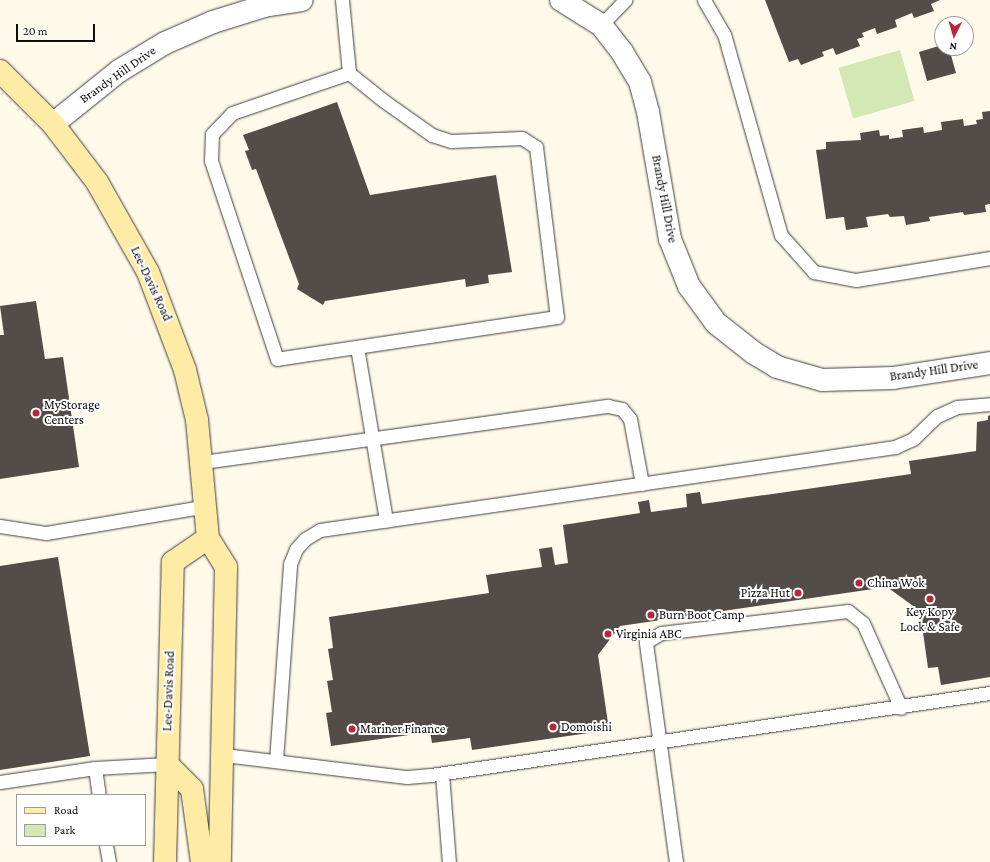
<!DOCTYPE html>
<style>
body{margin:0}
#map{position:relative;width:990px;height:862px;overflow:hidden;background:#fff9ea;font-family:"Crimson Pro",serif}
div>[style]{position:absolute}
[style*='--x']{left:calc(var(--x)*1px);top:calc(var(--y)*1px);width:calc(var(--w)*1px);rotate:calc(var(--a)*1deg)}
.green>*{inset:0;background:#d4e8b5;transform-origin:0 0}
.building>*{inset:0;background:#544c48}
.roads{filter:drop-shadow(0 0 1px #3f3f3f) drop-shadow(0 0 1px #3f3f3f)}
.lane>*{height:13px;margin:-6.5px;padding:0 6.5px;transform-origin:6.5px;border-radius:6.5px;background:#fff}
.street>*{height:22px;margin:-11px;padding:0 11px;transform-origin:11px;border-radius:11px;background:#fff}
.secondary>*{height:22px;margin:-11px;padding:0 11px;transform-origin:11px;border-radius:11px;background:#feeca6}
.dots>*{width:11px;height:11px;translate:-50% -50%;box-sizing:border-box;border:2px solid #fff;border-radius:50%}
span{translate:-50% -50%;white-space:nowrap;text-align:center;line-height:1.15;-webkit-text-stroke:4px #fff;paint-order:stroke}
.street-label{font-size:13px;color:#0c0c0c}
.poi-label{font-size:13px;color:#0c0c0c}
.left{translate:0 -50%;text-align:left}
.right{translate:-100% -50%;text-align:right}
.legend{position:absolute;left:16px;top:794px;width:130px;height:52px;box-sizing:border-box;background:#fff;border:1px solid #9e9e9e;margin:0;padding:5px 7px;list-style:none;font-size:12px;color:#0c0c0c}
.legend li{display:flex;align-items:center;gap:8px;height:20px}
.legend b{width:20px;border:1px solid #9e9e9e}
.north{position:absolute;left:934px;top:16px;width:40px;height:40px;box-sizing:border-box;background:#fff;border:1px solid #9e9e9e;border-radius:50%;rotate:185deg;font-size:11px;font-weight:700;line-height:16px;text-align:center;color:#0c0c0c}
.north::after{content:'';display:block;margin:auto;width:14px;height:18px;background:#ba253b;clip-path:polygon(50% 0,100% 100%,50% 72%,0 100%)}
.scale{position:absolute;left:16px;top:24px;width:79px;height:18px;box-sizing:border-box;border:2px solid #0c0c0c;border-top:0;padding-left:5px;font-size:12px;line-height:14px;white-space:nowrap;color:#0c0c0c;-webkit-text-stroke:3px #fff;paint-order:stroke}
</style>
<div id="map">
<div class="green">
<div style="left:900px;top:50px;width:53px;height:64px;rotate:74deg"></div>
</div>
<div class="building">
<div style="clip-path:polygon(765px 0,940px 0,931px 4px,934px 11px,914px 18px,912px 13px,895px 20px,897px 27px,877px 34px,875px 28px,862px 33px,864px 37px,857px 39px,860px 46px,836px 55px,833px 48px,822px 52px,824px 56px,801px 65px,798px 59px,789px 62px)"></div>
<div style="clip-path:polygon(942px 45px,942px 48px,949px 48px,956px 73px,927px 81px,919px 52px)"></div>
<div style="clip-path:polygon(337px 102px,370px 195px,496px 175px,512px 272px,488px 275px,489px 283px,466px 287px,465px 279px,325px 301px,323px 305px,297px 289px,299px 284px,256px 169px,252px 170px,245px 151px,249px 150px,243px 135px)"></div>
<div style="clip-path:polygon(990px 111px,990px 204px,985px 205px,986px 212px,964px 215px,963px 212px,929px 217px,930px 221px,906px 225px,904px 216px,890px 217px,888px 214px,866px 217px,868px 227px,846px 230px,844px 217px,826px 219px,816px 150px,826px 149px,826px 142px,861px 140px,860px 133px,879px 130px,880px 136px,889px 135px,889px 139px,903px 137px,902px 130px,923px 127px,924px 133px,942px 130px,941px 122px,963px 119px,964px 126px,977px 124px,976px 120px,983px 119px,982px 112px)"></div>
<div style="clip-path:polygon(36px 301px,45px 359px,63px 357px,79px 467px,0 479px,0 335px,4px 335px,0 306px)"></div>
<div style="clip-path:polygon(990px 415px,990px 677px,941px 685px,938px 667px,928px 668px,920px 611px,887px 587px,620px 626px,598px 655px,609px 730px,472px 750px,470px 738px,432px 743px,430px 732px,331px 746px,326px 713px,332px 712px,327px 681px,333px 680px,328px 649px,333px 648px,329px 617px,489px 593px,486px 575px,542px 567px,539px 549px,552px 547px,555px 565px,568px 563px,563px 525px,640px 513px,638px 502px,649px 500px,651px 512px,687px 507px,686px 494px,700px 492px,702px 504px,911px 474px,909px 461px,976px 451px,977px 422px,988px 420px,988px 416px)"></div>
<div style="clip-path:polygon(58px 557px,90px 756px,0 770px,0 566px)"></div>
</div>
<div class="roads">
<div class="lane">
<div style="--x:342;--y:0;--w:73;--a:84.5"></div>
<div style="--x:349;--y:73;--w:45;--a:38.7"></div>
<div style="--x:384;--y:101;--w:59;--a:35.3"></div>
<div style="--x:432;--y:135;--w:20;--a:18"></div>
<div style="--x:451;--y:141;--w:71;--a:-2.4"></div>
<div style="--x:522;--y:138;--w:17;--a:33"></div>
<div style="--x:536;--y:147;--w:171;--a:83"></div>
<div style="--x:557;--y:317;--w:283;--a:171.5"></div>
<div style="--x:277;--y:359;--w:209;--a:-108.4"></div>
<div style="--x:211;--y:161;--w:27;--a:-88"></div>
<div style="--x:212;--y:134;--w:29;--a:-46"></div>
<div style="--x:232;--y:113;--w:124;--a:-18.9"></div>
<div style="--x:704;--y:0;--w:39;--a:60"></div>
<div style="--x:724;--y:34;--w:209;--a:74.2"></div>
<div style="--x:781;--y:235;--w:50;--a:48.3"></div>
<div style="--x:814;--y:272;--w:43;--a:10.8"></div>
<div style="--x:856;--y:280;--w:136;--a:-9.3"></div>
<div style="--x:601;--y:25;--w:35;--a:-46"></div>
<div style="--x:357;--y:347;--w:176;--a:80.5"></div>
<div style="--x:203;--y:462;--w:409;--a:-7.9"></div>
<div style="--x:608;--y:406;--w:14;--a:12"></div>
<div style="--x:622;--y:409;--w:13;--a:51"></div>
<div style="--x:630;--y:419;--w:66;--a:79.5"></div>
<div style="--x:0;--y:526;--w:47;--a:8.7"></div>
<div style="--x:46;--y:533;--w:163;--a:-9.5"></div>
<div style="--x:224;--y:755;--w:184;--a:6.9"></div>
<div style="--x:407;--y:777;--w:24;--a:-5"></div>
<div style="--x:431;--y:775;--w:565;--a:-8.35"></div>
<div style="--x:276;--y:761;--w:197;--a:-85.9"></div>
<div style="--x:290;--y:564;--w:16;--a:-68"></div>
<div style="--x:296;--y:549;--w:13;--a:-48"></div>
<div style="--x:305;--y:539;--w:17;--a:-31"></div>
<div style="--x:320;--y:530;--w:581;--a:-8.21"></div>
<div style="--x:895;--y:447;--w:20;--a:-24"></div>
<div style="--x:913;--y:439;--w:33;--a:-44"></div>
<div style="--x:937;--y:416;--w:22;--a:-24"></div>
<div style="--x:957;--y:407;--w:33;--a:-5"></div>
<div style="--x:95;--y:768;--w:27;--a:82"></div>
<div style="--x:442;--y:774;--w:88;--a:85.5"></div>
<div style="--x:0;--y:782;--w:96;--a:-8.4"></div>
<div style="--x:95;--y:768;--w:72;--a:-3.2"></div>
<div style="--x:106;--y:845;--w:17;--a:80"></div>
<div style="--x:676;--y:862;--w:222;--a:-97.8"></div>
<div style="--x:646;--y:642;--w:17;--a:-31"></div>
<div style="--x:661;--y:633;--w:188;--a:-6.7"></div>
<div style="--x:848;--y:611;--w:19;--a:39"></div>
<div style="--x:863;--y:623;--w:93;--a:65.9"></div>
</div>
<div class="street">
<div style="--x:561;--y:0;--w:47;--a:32"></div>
<div style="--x:601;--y:25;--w:34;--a:52"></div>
<div style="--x:622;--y:52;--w:35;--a:59"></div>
<div style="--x:640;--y:82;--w:31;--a:75"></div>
<div style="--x:648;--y:112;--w:129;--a:80.2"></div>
<div style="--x:670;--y:239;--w:51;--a:68"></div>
<div style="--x:689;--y:286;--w:46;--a:53.9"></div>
<div style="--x:716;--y:323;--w:48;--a:38.3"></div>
<div style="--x:754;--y:353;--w:27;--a:31"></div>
<div style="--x:777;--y:367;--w:47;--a:16.1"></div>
<div style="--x:822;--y:380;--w:71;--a:-1.6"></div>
<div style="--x:893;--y:378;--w:98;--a:-8.8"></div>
<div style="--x:53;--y:124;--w:85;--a:-38.8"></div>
<div style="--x:119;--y:71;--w:54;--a:-31.3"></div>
<div style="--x:165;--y:43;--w:52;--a:-23.6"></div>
<div style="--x:213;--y:22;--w:53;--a:-17.4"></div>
<div style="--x:264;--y:6;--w:38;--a:-9"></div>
</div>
<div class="secondary">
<div style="--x:0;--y:71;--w:75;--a:45"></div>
<div style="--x:53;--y:124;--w:73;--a:52.8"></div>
<div style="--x:97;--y:182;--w:103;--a:60.5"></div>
<div style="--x:148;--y:272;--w:105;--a:69.3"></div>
<div style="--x:185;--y:370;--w:51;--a:76.5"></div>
<div style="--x:197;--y:420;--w:119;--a:84.7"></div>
<div style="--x:208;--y:538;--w:34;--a:58"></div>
<div style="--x:226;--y:567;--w:295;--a:91.2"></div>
<div style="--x:167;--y:764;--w:35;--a:45"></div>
<div style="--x:192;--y:789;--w:74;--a:82.2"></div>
<div style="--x:165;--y:862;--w:300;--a:-88.5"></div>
<div style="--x:173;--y:562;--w:42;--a:-34.4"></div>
</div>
</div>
<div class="dots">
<div style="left:36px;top:413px;background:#ba253b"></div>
<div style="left:859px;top:583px;background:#ba253b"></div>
<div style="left:798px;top:593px;background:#ba253b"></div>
<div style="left:930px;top:599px;background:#ba253b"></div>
<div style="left:651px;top:615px;background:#ba253b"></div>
<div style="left:608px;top:634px;background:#ba253b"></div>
<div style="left:553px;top:727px;background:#ba253b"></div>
<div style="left:352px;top:729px;background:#ba253b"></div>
</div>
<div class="street-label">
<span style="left:118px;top:75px;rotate:-35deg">Brandy Hill Drive</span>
<span style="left:664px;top:199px;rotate:79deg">Brandy Hill Drive</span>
<span style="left:151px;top:284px;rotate:65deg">Lee-Davis Road</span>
<span style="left:934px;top:371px;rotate:-8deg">Brandy Hill Drive</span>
<span style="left:169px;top:691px;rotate:-88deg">Lee-Davis Road</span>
</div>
<div class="poi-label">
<span class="left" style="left:44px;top:413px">MyStorage<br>Centers</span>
<span class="left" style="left:867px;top:583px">China Wok</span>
<span class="right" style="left:790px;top:593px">Pizza Hut</span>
<span style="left:930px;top:620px">Key Kopy<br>Lock &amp; Safe</span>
<span class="left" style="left:659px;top:615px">Burn Boot Camp</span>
<span class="left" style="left:616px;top:634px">Virginia ABC</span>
<span class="left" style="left:561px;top:727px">Domoishi</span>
<span class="left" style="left:360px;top:729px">Mariner Finance</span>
</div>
<ul class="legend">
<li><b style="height:5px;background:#feeca6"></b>Road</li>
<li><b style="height:11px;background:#d4e8b5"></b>Park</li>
</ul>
<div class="north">N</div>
<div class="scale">20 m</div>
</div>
